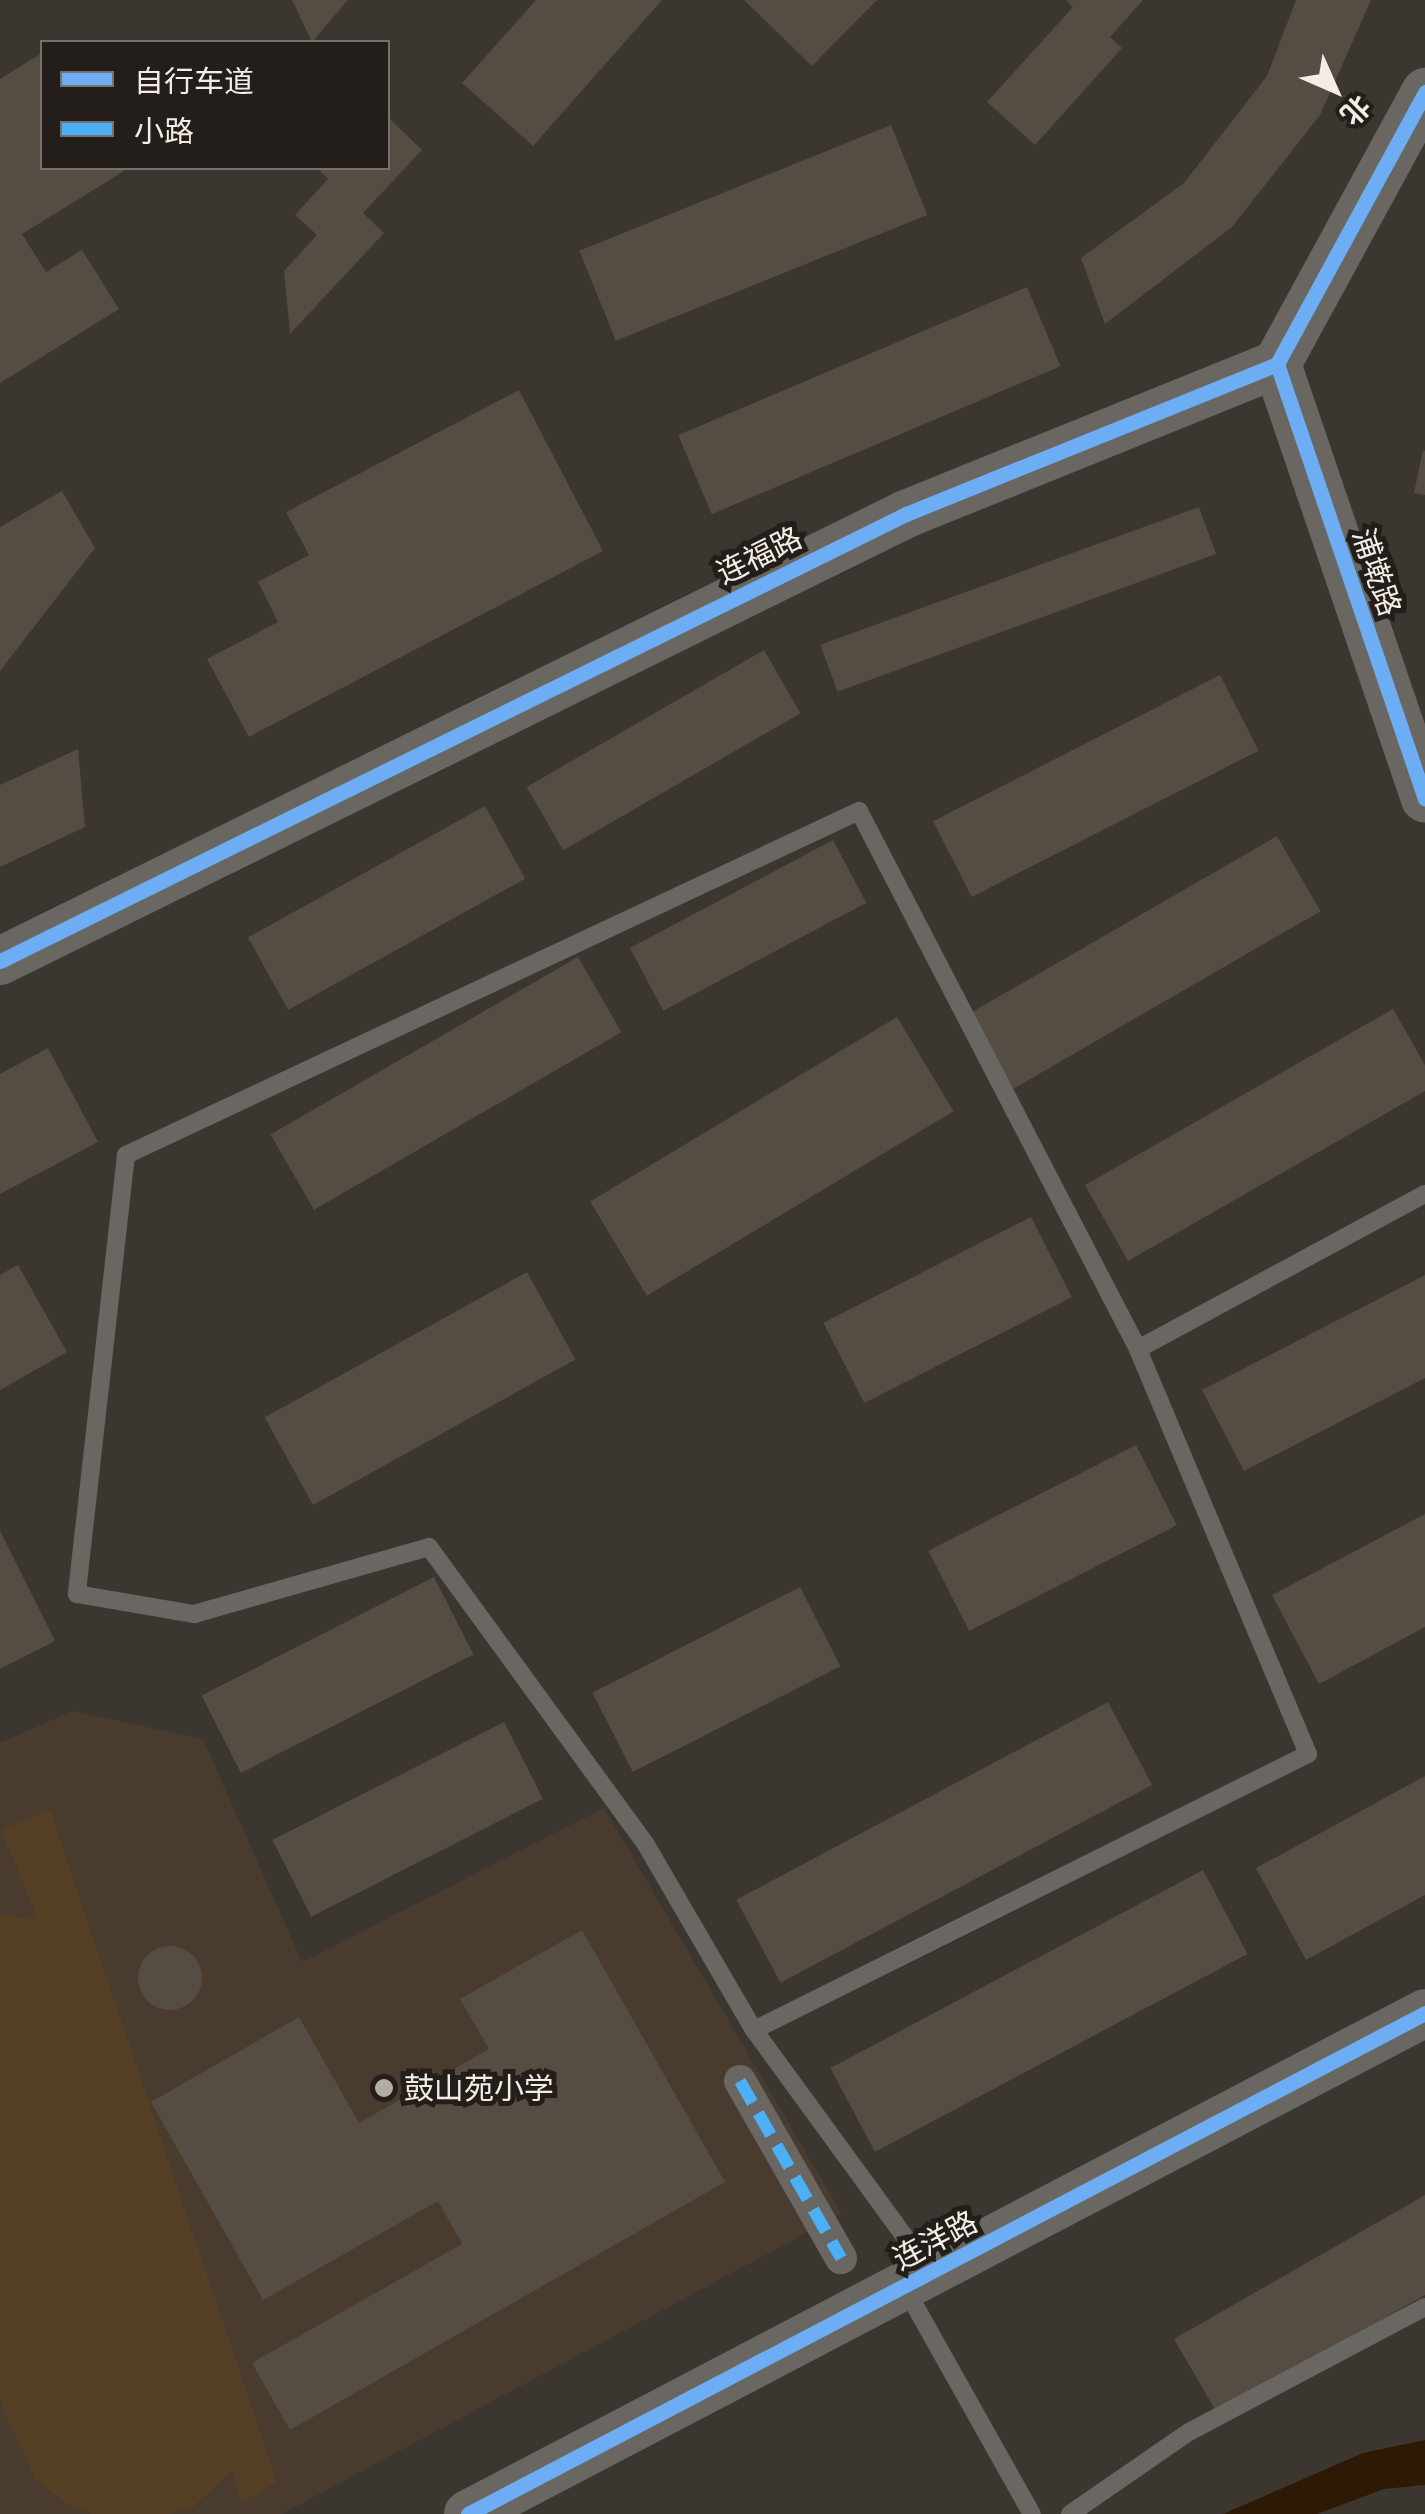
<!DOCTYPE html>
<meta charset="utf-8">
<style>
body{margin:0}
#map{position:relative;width:1425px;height:2514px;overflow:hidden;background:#3b3630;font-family:"Noto Sans","Noto Sans SC",sans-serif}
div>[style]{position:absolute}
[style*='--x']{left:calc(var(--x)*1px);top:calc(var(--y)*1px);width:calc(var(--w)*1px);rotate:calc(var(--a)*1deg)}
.built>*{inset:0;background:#493c2e}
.green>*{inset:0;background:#553f25}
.water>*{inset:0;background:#2e1a04}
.building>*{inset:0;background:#554c43;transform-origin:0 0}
.round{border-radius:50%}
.lane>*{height:18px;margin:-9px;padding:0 9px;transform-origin:9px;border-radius:9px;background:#6a6661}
.street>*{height:32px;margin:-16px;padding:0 16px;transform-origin:16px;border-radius:16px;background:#6a6661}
.secondary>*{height:48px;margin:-24px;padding:0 24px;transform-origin:24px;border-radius:24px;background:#6a6661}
.quiet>*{height:12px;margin-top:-6px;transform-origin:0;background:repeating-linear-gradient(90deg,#4cb0f7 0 25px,transparent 0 37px)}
.cycleway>*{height:15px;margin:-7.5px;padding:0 7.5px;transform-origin:7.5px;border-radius:7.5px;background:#6dadf4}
.dots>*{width:28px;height:28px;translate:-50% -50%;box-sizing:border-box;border:5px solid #231e1a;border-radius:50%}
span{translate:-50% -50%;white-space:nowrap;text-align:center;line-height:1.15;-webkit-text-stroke:10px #231e1a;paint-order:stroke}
.street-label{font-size:30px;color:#f4ede7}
.poi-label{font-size:30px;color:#f4ede7}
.left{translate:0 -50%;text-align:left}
.legend{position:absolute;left:40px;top:40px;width:350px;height:130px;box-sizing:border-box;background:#231e1a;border:2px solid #77716c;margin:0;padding:12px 18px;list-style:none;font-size:30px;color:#f4ede7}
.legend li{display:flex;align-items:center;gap:20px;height:50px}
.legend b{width:50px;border:2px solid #77716c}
.north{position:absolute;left:1285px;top:40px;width:100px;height:100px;-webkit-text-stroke:8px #231e1a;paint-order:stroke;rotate:135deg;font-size:28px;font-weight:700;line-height:40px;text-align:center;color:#f4ede7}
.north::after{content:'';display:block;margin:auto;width:35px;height:45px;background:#f4ede7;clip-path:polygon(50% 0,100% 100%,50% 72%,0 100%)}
</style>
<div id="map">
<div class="built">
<div style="clip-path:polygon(72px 1711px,203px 1739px,302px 1962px,604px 1808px,842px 2214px,282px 2514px,0 2514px,0 1743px)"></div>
</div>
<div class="green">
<div style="clip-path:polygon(50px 1810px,277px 2482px,241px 2502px,232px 2470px,192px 2508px,170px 2514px,91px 2514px,67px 2504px,36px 2479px,0 2402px,0 1915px,38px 1920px,1px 1830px)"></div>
</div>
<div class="water">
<div style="clip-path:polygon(1425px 2440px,1425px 2485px,1384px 2489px,1317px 2514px,1223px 2514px,1363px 2453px)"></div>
</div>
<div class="building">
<div style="clip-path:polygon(292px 0,348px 0,312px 42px)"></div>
<div style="clip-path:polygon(536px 0,662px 0,533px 146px,462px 83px)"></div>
<div style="clip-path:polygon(744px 0,877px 0,812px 66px)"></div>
<div style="clip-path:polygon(1066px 0,1143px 0,1110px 37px,1122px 48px,1035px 145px,987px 102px,1073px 7px)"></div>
<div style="clip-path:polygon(1296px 0,1371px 0,1320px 115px,1232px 227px,1105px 324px,1081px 258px,1184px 183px,1267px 76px)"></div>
<div style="clip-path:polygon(42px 53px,42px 168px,129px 168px,22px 234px,46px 272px,82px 250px,119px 309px,0 383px,0 79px)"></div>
<div style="clip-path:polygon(388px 117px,422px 150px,363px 213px,384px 233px,290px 334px,284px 271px,317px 235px,295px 215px,328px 179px,320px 171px,324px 168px,388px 168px)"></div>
<div style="left:891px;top:125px;width:97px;height:336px;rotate:68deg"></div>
<div style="left:1027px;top:287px;width:86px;height:379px;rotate:67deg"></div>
<div style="clip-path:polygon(519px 390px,603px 551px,249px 737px,207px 659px,278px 622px,258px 582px,309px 555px,286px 512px)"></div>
<div style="clip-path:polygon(1423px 450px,1425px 451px,1425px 495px,1414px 493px)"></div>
<div style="clip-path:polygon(62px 491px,95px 548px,0 671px,0 527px)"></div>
<div style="left:1199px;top:507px;width:50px;height:403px;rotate:70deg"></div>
<div style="left:764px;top:650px;width:73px;height:274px;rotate:60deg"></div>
<div style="left:1220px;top:675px;width:85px;height:322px;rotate:63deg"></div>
<div style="clip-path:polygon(78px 749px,85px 827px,0 867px,0 785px)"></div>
<div style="left:485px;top:806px;width:83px;height:271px;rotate:61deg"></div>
<div style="left:1277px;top:836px;width:87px;height:355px;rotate:60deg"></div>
<div style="left:833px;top:840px;width:71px;height:230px;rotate:62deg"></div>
<div style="left:578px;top:957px;width:87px;height:355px;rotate:60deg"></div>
<div style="clip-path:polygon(1393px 1009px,1425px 1065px,1425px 1091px,1128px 1261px,1085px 1185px)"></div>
<div style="left:897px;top:1017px;width:110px;height:358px;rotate:59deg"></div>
<div style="clip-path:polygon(48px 1048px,98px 1142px,0 1194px,0 1074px)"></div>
<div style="left:1031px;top:1217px;width:90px;height:233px;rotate:63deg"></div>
<div style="clip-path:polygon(18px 1265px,67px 1352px,0 1390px,0 1275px)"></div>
<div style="left:527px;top:1272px;width:100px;height:300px;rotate:61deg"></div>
<div style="clip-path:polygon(1425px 1275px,1425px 1378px,1244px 1471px,1202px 1390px)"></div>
<div style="left:1136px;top:1445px;width:90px;height:233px;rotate:63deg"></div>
<div style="clip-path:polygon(1425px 1514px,1425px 1627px,1319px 1684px,1272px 1595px)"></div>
<div style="clip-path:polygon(0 1531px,55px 1641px,0 1669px)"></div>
<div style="left:434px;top:1577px;width:87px;height:261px;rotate:63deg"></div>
<div style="left:800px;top:1587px;width:89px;height:233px;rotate:63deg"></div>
<div style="left:1108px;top:1702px;width:94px;height:421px;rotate:62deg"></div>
<div style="left:504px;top:1722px;width:86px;height:260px;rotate:63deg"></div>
<div style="clip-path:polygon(1425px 1776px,1425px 1895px,1306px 1960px,1256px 1868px)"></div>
<div style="left:1203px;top:1870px;width:95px;height:422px;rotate:62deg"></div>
<div style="clip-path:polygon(582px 1930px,725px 2182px,290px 2430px,252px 2363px,462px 2244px,438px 2201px,263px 2300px,151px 2102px,299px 2017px,359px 2123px,489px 2049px,460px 1999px)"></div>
<div class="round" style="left:138px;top:1946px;width:64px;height:64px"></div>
<div style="clip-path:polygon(1425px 2195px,1425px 2295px,1217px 2413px,1174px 2339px)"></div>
</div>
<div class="lane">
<div style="--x:1138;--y:1349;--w:326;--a:-28.4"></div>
<div style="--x:754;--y:2030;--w:619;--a:-26.48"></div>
<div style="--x:1308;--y:1754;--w:439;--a:-112.8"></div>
<div style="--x:1138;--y:1349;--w:606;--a:-117.41"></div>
<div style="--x:859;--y:811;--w:810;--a:154.86"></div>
<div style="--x:126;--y:1155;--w:442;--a:96.4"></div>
<div style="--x:77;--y:1594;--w:119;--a:9.7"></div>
<div style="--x:194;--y:1614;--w:244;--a:-15.9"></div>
<div style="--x:429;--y:1547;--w:366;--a:53.9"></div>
<div style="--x:645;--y:1843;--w:216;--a:59.8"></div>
<div style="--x:754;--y:2030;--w:296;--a:53.9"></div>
<div style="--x:905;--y:2288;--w:259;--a:60.7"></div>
<div style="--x:1070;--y:2514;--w:145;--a:-34.6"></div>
<div style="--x:1189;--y:2432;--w:267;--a:-27.9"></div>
</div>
<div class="street">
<div style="--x:740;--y:2081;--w:204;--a:60.3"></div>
</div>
<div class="secondary">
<div style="--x:1277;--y:364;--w:459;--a:71.2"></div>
<div style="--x:0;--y:961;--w:1010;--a:-26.26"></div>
<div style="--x:906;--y:514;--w:400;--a:-22"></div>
<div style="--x:1277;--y:364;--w:310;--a:-61.4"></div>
<div style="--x:468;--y:2514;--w:1080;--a:-27.63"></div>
</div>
<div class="quiet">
<div style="--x:740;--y:2081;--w:204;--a:60.3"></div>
</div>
<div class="cycleway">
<div style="--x:1277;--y:364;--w:459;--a:71.2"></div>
<div style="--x:0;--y:961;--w:1010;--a:-26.26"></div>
<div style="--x:906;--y:514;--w:400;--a:-22"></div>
<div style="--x:1277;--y:364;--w:310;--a:-61.4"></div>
<div style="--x:468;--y:2514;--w:1080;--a:-27.63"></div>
</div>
<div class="dots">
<div style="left:384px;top:2088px;background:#b3ada7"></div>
</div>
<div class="street-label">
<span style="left:759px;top:555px;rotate:-26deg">连福路</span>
<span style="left:1377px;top:572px;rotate:71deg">浦墘路</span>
<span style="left:935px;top:2240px;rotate:-28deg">连洋路</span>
</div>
<div class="poi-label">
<span class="left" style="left:404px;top:2088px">鼓山苑小学</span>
</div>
<ul class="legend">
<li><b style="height:12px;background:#6dadf4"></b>自行车道</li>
<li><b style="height:12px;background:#4cb0f7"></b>小路</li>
</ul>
<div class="north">北</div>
</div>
